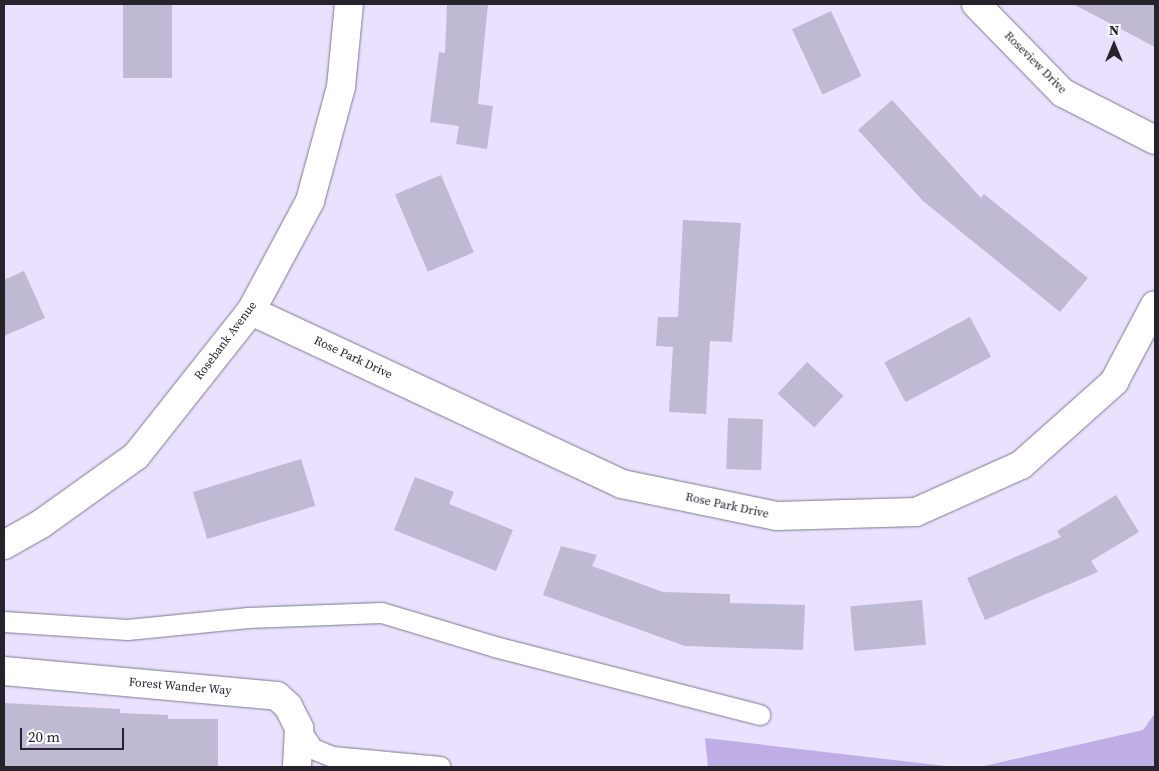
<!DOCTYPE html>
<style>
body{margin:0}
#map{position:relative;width:1159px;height:771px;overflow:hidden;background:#e9e1fd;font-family:"Source Serif 4",serif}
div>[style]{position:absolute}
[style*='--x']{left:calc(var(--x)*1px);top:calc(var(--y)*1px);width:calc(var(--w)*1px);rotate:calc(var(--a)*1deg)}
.green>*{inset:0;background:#bfaee5}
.building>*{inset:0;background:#c0b9d3;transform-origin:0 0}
.roads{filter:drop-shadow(0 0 1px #7f7890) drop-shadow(0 0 1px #7f7890)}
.service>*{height:20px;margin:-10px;padding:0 10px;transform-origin:10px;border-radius:10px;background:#fff}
.minor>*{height:28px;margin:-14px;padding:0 14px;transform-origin:14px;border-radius:14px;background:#fff}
.tertiary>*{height:28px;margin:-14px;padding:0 14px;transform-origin:14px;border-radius:14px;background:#fff}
span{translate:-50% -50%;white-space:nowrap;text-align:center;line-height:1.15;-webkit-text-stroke:4.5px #fff;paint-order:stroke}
.street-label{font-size:12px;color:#26232d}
.frame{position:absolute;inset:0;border:5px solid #26232d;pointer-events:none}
.north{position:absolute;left:1089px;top:20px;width:50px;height:50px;-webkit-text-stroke:4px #fff;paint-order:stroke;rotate:0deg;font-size:14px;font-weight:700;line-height:20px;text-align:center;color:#26232d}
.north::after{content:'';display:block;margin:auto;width:18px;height:22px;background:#26232d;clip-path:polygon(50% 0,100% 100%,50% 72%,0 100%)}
.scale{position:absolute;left:20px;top:728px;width:104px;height:22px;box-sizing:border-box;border:2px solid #26232d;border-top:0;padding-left:6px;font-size:15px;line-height:18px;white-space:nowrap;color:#26232d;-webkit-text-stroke:4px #fff;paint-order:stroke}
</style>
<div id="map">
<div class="green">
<div style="clip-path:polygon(1155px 713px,1155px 767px,980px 767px,1143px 730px)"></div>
<div style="clip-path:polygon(705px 738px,954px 767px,708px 767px)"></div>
</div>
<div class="building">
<div style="left:123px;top:4px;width:49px;height:74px"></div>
<div style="clip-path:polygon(447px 4px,488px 4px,478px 104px,493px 106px,487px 149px,456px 144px,459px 126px,430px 122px,439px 52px,445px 53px)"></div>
<div style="clip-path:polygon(1073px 4px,1155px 4px,1155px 47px)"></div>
<div style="left:831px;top:11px;width:72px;height:43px;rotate:65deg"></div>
<div style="clip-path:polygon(892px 100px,981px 198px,984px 194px,1088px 278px,1060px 312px,923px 201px,858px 130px)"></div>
<div style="left:441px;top:175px;width:84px;height:50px;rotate:67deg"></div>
<div style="clip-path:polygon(683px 220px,741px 223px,732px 342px,710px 341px,706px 414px,669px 412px,673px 347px,656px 346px,658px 317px,678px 317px)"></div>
<div style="clip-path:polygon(24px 271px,45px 318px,4px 336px,4px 280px)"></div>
<div style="left:970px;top:317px;width:45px;height:97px;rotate:62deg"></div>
<div style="left:807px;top:362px;width:50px;height:43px;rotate:43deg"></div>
<div style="left:728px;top:418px;width:35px;height:51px;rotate:2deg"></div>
<div style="left:301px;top:459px;width:49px;height:113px;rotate:73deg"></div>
<div style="clip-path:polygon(415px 477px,454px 492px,449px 504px,513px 530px,496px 571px,394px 530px)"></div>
<div style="clip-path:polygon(1116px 495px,1139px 532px,1091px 561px,1098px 572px,985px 620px,967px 578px,1061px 537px,1057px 531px)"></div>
<div style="clip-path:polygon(561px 546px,597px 555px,592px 566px,663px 592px,730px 594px,730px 603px,805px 605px,803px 650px,685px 646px,543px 595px)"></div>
<div style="left:922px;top:600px;width:45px;height:72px;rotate:85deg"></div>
<div style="clip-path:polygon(4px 703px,120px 709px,120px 713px,168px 715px,168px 719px,218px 719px,218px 767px,4px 767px)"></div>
</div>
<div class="roads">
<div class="service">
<div style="--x:4;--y:622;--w:124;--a:3.7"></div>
<div style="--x:128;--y:630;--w:121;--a:-5.7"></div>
<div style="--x:248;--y:618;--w:134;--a:-2.1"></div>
<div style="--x:382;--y:613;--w:118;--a:16.7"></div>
<div style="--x:495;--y:647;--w:274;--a:14.4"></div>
<div style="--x:299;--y:728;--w:25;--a:56"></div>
<div style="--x:313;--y:749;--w:22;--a:22"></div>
<div style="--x:333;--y:757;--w:108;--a:5.3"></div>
</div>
<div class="minor">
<div style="--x:976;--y:4;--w:124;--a:45.7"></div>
<div style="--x:1063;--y:93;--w:103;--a:27.1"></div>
<div style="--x:251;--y:311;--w:409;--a:25"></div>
<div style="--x:622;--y:484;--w:158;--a:11.7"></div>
<div style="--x:777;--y:516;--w:139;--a:-1.6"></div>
<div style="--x:916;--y:512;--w:115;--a:-24.1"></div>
<div style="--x:1021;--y:465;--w:125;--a:-41.7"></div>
<div style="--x:1114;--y:382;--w:87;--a:-62"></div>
<div style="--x:4;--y:671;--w:274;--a:5.2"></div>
<div style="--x:277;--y:696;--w:15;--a:42"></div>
<div style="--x:288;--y:706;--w:25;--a:63"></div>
<div style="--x:299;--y:728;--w:39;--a:93"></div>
</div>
<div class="tertiary">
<div style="--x:4;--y:545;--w:43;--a:-29.6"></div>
<div style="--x:41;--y:524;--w:117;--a:-35.6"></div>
<div style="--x:136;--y:456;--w:185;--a:-51.6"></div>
<div style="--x:251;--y:311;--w:125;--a:-61.8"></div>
<div style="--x:310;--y:201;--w:118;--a:-74.8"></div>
<div style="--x:341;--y:87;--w:83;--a:-84.5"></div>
</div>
</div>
<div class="street-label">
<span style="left:1035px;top:63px;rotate:45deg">Roseview Drive</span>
<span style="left:226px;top:341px;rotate:-53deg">Rosebank Avenue</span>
<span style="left:353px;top:358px;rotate:25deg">Rose Park Drive</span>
<span style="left:727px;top:506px;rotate:12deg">Rose Park Drive</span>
<span style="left:180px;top:687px;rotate:5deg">Forest Wander Way</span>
</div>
<div class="frame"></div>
<div class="north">N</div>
<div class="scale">20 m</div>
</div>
